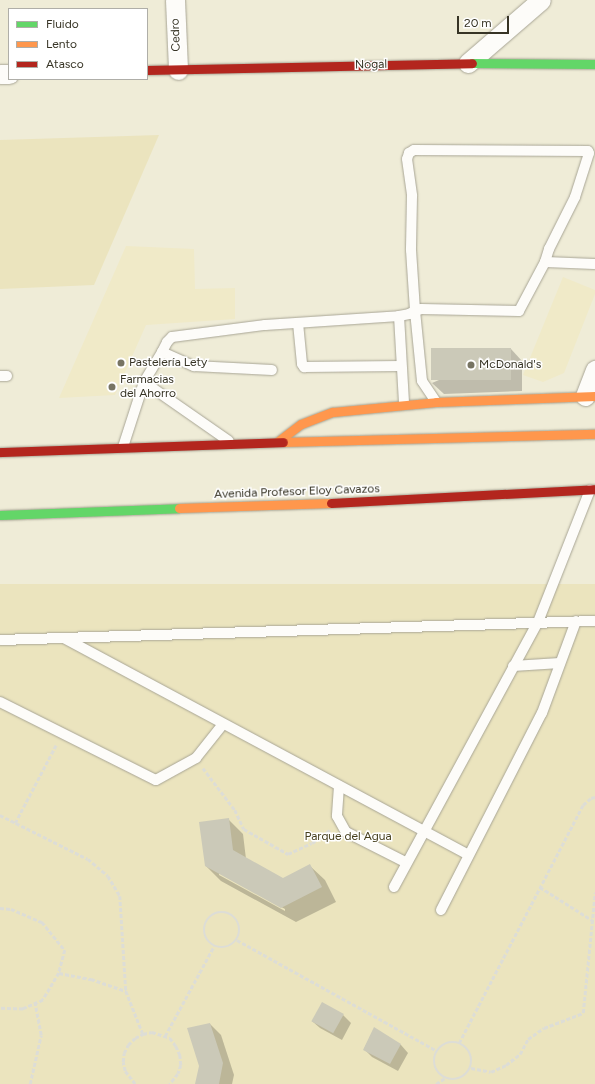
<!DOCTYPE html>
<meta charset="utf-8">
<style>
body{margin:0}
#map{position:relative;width:595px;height:1084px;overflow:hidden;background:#efecd7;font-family:Figtree,sans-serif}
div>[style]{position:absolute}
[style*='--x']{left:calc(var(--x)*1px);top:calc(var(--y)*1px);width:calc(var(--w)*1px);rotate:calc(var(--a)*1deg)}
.built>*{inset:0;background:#f0eac8}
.green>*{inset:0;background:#ebe4be;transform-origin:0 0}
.shadow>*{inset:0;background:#0003}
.building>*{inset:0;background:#cbc9b8;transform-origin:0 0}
.path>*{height:2.5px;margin-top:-1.25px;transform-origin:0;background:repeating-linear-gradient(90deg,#ddddd6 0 4px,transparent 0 6px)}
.path>.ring{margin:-1.25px;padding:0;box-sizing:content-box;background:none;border:2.5px solid #ddddd6;border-radius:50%}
.roads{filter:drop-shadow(0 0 1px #a8a595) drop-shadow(0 0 1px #a8a595)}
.lane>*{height:10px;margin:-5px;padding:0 5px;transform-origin:5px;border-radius:5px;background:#fdfcf9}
.street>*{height:19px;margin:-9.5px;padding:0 9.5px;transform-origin:9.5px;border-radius:9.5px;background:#fdfcf9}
.fast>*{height:9px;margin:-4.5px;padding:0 4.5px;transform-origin:4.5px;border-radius:4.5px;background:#63d668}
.slow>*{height:9px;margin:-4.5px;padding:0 4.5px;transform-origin:4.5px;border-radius:4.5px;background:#ff974d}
.jam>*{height:9px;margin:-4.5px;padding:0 4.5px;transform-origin:4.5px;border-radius:4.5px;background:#b3261e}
.dots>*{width:11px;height:11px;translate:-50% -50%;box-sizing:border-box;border:2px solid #fff;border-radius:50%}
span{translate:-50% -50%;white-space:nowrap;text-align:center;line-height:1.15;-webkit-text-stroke:3px #fff;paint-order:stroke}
.street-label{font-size:12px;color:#373425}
.poi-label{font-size:12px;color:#373425}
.left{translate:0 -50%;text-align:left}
.park-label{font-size:12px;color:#463f1d}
.legend{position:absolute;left:8px;top:8px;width:140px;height:72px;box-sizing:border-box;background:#fff;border:1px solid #afaea8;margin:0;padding:5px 7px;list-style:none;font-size:12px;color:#373425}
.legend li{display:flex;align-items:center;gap:8px;height:20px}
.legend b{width:20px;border:1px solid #afaea8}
.scale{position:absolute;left:457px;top:16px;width:52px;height:18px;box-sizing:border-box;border:2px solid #373425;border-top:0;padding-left:5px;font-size:12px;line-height:14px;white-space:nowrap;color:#373425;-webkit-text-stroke:3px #fff;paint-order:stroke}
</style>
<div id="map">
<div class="built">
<div style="clip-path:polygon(126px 246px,194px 249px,195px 289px,235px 288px,235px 319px,146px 325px,115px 395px,59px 398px)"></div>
<div style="clip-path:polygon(563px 277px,595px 290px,595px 294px,564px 373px,543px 382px,523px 375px)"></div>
</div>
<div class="green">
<div style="clip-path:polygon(159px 135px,94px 285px,0 289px,0 140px)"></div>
<div style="left:595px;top:584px;width:500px;height:595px;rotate:90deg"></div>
</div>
<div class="shadow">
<div style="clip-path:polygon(511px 349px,522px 361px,522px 391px,444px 394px,432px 383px)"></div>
<div style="clip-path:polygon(evenodd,228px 819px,243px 834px,246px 859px,283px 879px,310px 866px,325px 880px,336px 902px,296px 922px,221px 881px,206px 866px,228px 819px,219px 873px,285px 909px,285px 911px,219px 875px,219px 873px)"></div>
<div style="clip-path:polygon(343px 1015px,351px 1023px,342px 1040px,320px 1028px,312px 1021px)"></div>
<div style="clip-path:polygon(210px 1024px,221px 1035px,234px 1075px,232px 1084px,196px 1084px)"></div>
<div style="clip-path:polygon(374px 1029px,401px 1045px,408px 1053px,398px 1071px,372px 1057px,364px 1049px)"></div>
</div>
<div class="building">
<div style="left:511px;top:348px;width:32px;height:80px;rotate:90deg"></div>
<div style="clip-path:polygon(229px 818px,233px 850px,283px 878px,310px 864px,322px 887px,281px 908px,205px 866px,199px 822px)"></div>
<div style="left:322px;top:1002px;width:25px;height:22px;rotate:29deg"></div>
<div style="clip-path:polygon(210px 1023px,223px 1063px,219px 1084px,195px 1084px,199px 1066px,187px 1028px)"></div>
<div style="clip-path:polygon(374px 1027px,401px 1044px,390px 1064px,363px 1050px)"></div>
</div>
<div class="path">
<div style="--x:203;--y:768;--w:53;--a:52.7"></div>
<div style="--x:235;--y:810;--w:21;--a:65"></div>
<div style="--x:244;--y:829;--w:51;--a:29.6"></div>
<div style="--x:288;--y:854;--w:26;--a:-25"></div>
<div style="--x:312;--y:843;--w:22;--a:-36"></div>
<div style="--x:0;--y:815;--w:98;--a:26.6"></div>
<div style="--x:88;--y:859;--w:26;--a:40"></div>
<div style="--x:108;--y:876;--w:23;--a:59"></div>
<div style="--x:120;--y:896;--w:95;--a:86.4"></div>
<div style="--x:15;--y:823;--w:88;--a:-62.3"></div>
<div style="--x:540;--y:887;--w:62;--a:32.4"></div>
<div style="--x:0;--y:908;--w:11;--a:5"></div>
<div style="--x:11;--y:909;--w:34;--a:23"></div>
<div style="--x:42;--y:922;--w:36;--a:51"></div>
<div style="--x:65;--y:950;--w:24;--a:105"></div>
<div style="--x:59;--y:973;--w:31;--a:121"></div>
<div style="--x:43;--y:1000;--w:22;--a:156"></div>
<div style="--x:23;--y:1009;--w:23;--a:-178"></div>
<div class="ring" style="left:204px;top:912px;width:33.5px;height:33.5px"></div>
<div style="--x:237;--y:940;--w:229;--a:29"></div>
<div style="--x:59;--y:973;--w:33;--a:11"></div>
<div style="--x:91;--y:979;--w:37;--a:19"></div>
<div style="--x:126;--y:991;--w:46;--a:68.4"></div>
<div style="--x:165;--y:1036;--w:102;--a:-61.4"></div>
<div class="ring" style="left:434px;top:1042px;width:35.5px;height:35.5px"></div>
<div style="--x:459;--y:1043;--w:268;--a:-62.5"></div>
<div style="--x:583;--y:805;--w:11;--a:-41"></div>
<div style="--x:591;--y:798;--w:4;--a:-14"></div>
<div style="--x:471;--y:1068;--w:20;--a:11"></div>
<div style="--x:491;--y:1072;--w:17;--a:-25"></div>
<div style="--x:506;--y:1065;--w:18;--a:-38"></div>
<div style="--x:520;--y:1054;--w:17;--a:-62"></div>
<div style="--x:528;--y:1039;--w:19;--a:-35"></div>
<div style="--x:544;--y:1028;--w:42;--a:-21"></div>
<div style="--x:583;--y:1013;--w:121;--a:-84.3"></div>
<div style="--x:30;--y:1084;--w:50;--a:-77.3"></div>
<div style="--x:41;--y:1035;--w:33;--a:-101"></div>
<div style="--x:135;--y:1084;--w:16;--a:-128"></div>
<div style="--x:125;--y:1071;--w:9;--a:-103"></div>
<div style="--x:123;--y:1062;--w:9;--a:-84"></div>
<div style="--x:124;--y:1053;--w:9;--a:-63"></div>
<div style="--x:128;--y:1045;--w:10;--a:-45"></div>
<div style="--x:135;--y:1038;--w:9;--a:-27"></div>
<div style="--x:143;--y:1034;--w:9;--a:-13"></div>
<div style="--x:152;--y:1032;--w:19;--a:18"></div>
<div style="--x:170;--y:1038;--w:10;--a:53"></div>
<div style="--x:176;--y:1046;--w:10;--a:66"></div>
<div style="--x:180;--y:1055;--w:10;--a:84"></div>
<div style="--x:181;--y:1065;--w:9;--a:108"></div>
<div style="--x:178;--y:1074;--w:13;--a:129"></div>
<div style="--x:436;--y:1084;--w:11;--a:-34"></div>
</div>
<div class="roads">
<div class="lane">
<div style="--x:545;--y:262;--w:50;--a:2.3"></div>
<div style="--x:399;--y:316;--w:88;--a:86.7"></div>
<div style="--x:298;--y:323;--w:41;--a:84.4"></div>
<div style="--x:302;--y:364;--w:4;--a:56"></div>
<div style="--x:304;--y:367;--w:97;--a:-0.6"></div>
<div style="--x:162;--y:352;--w:35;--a:24"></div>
<div style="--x:194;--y:366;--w:78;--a:2.9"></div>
<div style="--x:0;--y:376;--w:7;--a:0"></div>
<div style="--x:144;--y:382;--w:103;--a:34.8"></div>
<div style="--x:123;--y:447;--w:68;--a:-72.1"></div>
<div style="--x:144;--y:382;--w:35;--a:-59"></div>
<div style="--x:162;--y:352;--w:11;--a:-63"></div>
<div style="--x:167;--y:342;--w:7;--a:-45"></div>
<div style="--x:172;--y:337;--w:94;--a:-7.4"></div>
<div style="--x:265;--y:325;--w:134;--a:-3.8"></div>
<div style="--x:399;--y:316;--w:10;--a:-11"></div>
<div style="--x:409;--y:314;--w:7;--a:-27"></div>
<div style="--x:415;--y:311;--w:6;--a:-18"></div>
<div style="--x:421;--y:309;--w:98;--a:1.2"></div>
<div style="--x:519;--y:311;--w:55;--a:-62"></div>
<div style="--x:545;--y:262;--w:14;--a:-73"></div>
<div style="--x:549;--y:249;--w:58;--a:-63.4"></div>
<div style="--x:575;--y:197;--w:46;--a:-72.3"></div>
<div style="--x:589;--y:153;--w:2;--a:-117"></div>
<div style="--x:588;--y:151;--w:174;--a:-179.7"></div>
<div style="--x:414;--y:150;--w:6;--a:149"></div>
<div style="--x:409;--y:153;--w:6;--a:108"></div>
<div style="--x:407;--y:159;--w:37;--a:82"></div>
<div style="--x:412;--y:196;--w:54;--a:91.1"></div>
<div style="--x:411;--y:250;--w:61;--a:86.2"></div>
<div style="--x:415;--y:311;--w:70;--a:84.3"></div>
<div style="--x:422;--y:381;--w:25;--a:56"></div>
<div style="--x:64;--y:638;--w:459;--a:28.2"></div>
<div style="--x:0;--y:640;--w:595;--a:-1.83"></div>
<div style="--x:513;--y:666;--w:47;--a:-3.7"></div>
<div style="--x:0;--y:702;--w:174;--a:26.6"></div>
<div style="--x:156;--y:780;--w:46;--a:-28.8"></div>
<div style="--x:196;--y:758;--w:43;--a:-51.5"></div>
<div style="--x:339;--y:786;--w:30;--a:94"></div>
<div style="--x:337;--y:816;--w:18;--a:61"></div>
<div style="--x:346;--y:832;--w:68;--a:26.9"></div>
<div style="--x:394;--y:887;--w:302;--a:-61.5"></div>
<div style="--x:538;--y:622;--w:142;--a:-68.5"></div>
<div style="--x:441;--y:910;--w:221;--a:-62.9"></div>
<div style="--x:542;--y:713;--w:98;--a:-69.7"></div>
</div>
<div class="street">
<div style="--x:175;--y:0;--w:70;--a:87.5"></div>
<div style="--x:468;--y:63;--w:96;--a:-40.8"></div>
<div style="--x:0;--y:74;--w:9;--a:0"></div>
<div style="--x:585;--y:396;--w:28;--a:-69"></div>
</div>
<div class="fast">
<div style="--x:472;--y:63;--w:123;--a:0.5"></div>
<div style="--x:0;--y:515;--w:179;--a:-2.2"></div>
</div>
<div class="slow">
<div style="--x:277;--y:442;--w:30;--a:-37"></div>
<div style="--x:301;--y:424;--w:34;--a:-21"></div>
<div style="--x:333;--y:412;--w:103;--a:-5.5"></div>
<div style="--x:436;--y:402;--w:159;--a:-2.2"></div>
<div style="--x:283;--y:442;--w:312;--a:-1.5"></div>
<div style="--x:179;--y:508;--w:152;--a:-1.9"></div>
</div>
<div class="jam">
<div style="--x:147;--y:70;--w:325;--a:-1.2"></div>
<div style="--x:0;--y:452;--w:283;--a:-2"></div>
<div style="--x:331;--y:503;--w:264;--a:-3"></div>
</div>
</div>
<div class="dots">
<div style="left:121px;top:363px;background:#777463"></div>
<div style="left:471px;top:365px;background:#777463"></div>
<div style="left:112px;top:387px;background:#777463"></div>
</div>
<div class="street-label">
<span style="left:176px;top:35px;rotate:-92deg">Cedro</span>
<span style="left:371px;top:65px;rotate:-1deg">Nogal</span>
<span style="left:297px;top:492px;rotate:-2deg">Avenida Profesor Eloy Cavazos</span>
</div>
<div class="poi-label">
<span class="left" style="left:129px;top:363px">Pastelería Lety</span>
<span class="left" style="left:479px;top:365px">McDonald's</span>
<span class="left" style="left:120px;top:387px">Farmacias<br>del Ahorro</span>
</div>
<div class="park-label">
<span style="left:348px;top:837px">Parque del Agua</span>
</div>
<ul class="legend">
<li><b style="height:5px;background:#63d668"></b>Fluido</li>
<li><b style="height:5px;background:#ff974d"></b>Lento</li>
<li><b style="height:5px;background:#b3261e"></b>Atasco</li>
</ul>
<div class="scale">20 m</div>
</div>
